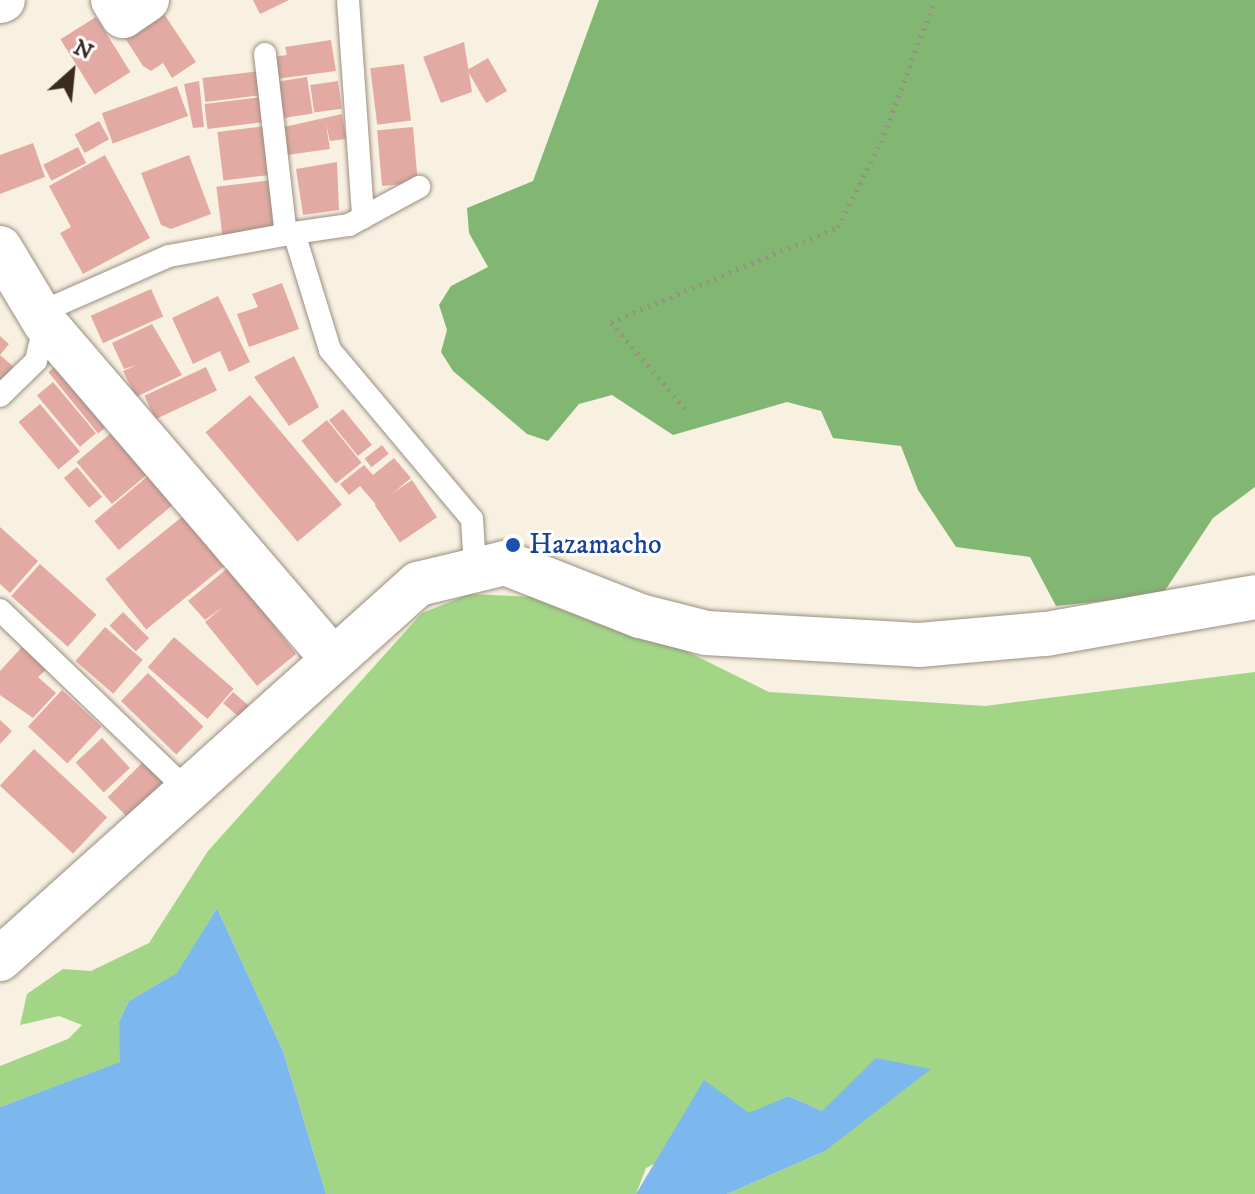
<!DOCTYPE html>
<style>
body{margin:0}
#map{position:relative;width:1255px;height:1194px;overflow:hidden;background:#f8f1e2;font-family:"IM FELL DW Pica",serif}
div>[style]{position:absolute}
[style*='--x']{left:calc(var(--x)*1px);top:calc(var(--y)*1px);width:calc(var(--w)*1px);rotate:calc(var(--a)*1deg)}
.green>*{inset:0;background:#a2d686}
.forest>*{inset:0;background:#81b773}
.water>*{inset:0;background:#7cb7ee}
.building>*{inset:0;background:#e3aaa4;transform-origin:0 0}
.path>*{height:5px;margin-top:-2.5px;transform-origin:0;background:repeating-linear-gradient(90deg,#9a8e80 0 2px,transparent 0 8px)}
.roads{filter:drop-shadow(0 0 2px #9a8e80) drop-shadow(0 0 2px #9a8e80)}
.service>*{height:22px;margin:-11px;padding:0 11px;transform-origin:11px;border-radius:11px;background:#fff}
.minor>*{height:44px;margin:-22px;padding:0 22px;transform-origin:22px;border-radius:22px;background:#fff}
.tertiary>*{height:44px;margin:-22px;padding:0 22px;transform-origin:22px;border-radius:22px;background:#fff}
.dots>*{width:22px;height:22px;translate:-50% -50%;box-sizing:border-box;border:4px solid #fff;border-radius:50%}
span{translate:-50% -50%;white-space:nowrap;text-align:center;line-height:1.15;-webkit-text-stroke:6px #fff;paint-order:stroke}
.transit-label{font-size:28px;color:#164399}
.left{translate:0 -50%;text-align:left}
.north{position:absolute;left:32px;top:32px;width:80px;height:80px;-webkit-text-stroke:6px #fff;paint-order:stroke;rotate:27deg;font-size:22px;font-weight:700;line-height:32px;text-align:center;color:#3b2a1e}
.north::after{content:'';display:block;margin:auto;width:28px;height:36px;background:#3b2a1e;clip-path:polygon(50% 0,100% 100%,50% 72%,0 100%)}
</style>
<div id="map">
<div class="green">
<div style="clip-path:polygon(470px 594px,536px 597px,682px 649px,769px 692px,985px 706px,1255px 672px,1255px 1194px,727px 1194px,825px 1151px,822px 1111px,789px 1096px,646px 1168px,636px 1194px,326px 1194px,283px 1051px,217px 908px,177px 974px,129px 1001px,119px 1022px,121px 1062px,0 1107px,0 1066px,68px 1039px,82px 1025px,59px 1016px,20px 1025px,27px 994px,63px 969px,91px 971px,149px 943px,208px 851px,422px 613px)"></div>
</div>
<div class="forest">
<div style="clip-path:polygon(599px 0,1255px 0,1255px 487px,1213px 518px,1162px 595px,1056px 606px,1030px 557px,956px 547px,918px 490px,901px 446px,833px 438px,821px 411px,787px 402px,673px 435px,612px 395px,579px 404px,548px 441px,527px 434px,453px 371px,441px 352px,447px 330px,439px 305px,451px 286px,488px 267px,469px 233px,467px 208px,533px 181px)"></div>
</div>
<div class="water">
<div style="clip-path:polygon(217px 908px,283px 1051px,326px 1194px,0 1194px,0 1107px,120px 1062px,119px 1022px,129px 1001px,177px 973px)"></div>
<div style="clip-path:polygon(876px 1058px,931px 1069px,825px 1151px,727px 1194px,636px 1194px,704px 1080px,749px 1113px,789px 1096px,822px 1111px)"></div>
</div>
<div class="building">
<div style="clip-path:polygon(253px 0,289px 0,260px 14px)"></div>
<div style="clip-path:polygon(162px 11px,196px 62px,172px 78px,163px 63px,151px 71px,143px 66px,123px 35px)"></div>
<div style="left:96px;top:17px;width:65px;height:42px;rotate:58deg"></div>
<div style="clip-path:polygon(331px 40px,336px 71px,276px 79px,273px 57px,287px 55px,285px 47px)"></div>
<div style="clip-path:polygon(464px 42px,472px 92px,441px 103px,423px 57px)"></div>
<div style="left:488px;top:58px;width:38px;height:24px;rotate:60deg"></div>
<div style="left:404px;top:64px;width:57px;height:34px;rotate:83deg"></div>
<div style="left:260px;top:71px;width:24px;height:58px;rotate:83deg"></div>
<div style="left:307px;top:77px;width:37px;height:29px;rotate:81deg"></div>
<div style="clip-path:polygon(199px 81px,204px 127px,193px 128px,184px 84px)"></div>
<div style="left:338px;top:81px;width:28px;height:28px;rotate:82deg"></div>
<div style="left:177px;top:86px;width:32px;height:80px;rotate:70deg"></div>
<div style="left:262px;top:97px;width:25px;height:58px;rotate:83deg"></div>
<div style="clip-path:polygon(342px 114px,346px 139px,330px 141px,326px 124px,330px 149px,287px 155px,284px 127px)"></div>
<div style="left:99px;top:121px;width:21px;height:28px;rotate:61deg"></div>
<div style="left:266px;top:126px;width:49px;height:49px;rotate:83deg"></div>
<div style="left:413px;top:127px;width:56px;height:36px;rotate:85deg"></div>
<div style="clip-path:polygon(33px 143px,45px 177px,0 194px,0 155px)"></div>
<div style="left:78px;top:147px;width:18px;height:39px;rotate:63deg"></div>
<div style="clip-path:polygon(105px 155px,150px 238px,83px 274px,60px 233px,71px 227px,49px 186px)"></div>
<div style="clip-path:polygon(189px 155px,211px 214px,171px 229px,161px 225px,141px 173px)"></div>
<div style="clip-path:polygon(337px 162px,339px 210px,303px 215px,296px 169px)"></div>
<div style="left:272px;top:180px;width:51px;height:56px;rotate:83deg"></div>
<div style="clip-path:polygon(282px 283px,299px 329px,249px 347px,237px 314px,258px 307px,252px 294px)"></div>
<div style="left:151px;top:289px;width:30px;height:66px;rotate:66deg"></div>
<div style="clip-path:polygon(218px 296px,250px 362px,229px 372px,220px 351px,193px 364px,172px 318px)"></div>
<div style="clip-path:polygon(152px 324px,182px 375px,136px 397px,123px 371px,137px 365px,124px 369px,112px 343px)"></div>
<div style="clip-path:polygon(0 336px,9px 344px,0 355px)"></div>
<div style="clip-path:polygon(0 355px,14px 367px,0 383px)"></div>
<div style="clip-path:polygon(294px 356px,319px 407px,289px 426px,254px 377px)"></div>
<div style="left:67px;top:357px;width:79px;height:24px;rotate:51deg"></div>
<div style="left:206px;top:367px;width:26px;height:68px;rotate:65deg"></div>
<div style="left:53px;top:382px;width:67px;height:21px;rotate:50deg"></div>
<div style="left:250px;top:395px;width:143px;height:58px;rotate:50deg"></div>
<div style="left:40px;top:404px;width:62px;height:28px;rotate:50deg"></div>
<div style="left:343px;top:409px;width:46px;height:18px;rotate:51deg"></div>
<div style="left:327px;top:420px;width:55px;height:33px;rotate:51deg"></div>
<div style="left:111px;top:433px;width:55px;height:45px;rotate:50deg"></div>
<div style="left:382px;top:445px;width:11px;height:22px;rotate:52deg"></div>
<div style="clip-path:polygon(394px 458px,411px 478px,377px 506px,360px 486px,349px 495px,340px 484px,364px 465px,373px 475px)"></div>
<div style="left:77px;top:467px;width:39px;height:17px;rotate:50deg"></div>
<div style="left:148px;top:476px;width:38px;height:70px;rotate:50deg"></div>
<div style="left:412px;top:480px;width:45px;height:45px;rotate:56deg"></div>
<div style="left:183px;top:516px;width:65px;height:100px;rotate:51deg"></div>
<div style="clip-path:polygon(0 527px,38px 561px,10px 593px,0 584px)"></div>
<div style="left:40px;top:564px;width:76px;height:43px;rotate:42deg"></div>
<div style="clip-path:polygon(229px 567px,296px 654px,257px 686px,205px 622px,224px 606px,205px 620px,188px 601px)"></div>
<div style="left:123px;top:612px;width:37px;height:19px;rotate:45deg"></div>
<div style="left:105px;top:627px;width:50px;height:45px;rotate:41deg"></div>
<div style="left:174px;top:637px;width:79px;height:40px;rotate:41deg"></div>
<div style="clip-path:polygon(22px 647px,46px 670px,38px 677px,56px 693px,33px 718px,0 695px,0 671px)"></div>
<div style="left:148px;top:673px;width:77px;height:39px;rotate:44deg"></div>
<div style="left:62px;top:690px;width:54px;height:50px;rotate:43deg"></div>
<div style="left:233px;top:692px;width:21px;height:15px;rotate:41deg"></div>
<div style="clip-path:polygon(0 720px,12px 731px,0 744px)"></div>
<div style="left:102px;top:738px;width:41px;height:36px;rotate:47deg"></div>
<div style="left:34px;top:749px;width:100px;height:50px;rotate:43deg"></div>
<div style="left:143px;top:762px;width:30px;height:50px;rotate:45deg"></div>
</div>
<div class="path">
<div style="--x:685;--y:409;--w:114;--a:-130.4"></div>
<div style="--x:611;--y:322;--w:246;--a:-22.7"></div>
<div style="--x:838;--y:227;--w:95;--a:-63.2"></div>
<div style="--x:881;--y:142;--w:152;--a:-69.2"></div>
</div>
<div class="roads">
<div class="service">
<div style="--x:348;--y:0;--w:218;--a:86"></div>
<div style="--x:265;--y:54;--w:182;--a:83.4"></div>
<div style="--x:294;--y:233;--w:56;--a:-8.3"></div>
<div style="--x:349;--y:225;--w:80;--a:-28.5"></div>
<div style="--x:39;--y:313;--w:142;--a:-23.7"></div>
<div style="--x:169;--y:256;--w:127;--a:-10.4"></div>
<div style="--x:294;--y:233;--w:122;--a:72.9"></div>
<div style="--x:330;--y:350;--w:221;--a:50"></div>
<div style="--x:472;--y:519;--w:49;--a:86.5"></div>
<div style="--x:0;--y:396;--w:50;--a:-44.2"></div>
<div style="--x:36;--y:361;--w:39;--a:-77"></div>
<div style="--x:0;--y:610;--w:258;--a:43.9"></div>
</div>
<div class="minor">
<div style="--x:113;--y:0;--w:19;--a:58"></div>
<div style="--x:123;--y:16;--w:29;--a:-34"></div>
<div style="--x:0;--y:1;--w:3;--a:-18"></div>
<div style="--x:0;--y:248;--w:87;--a:59"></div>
<div style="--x:45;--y:323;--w:441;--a:49.4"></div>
</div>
<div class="tertiary">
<div style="--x:0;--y:959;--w:562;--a:-41.9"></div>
<div style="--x:418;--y:584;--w:89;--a:-13.6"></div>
<div style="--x:505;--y:563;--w:145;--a:21.4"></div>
<div style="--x:640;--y:616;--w:68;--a:14.4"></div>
<div style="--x:706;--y:633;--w:213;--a:3.2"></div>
<div style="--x:919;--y:645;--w:127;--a:-5"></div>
<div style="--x:1046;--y:634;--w:212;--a:-10"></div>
</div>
</div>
<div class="dots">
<div style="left:513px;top:545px;background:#1a4fb4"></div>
</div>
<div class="transit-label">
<span class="left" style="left:529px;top:545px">Hazamacho</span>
</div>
<div class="north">N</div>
</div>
